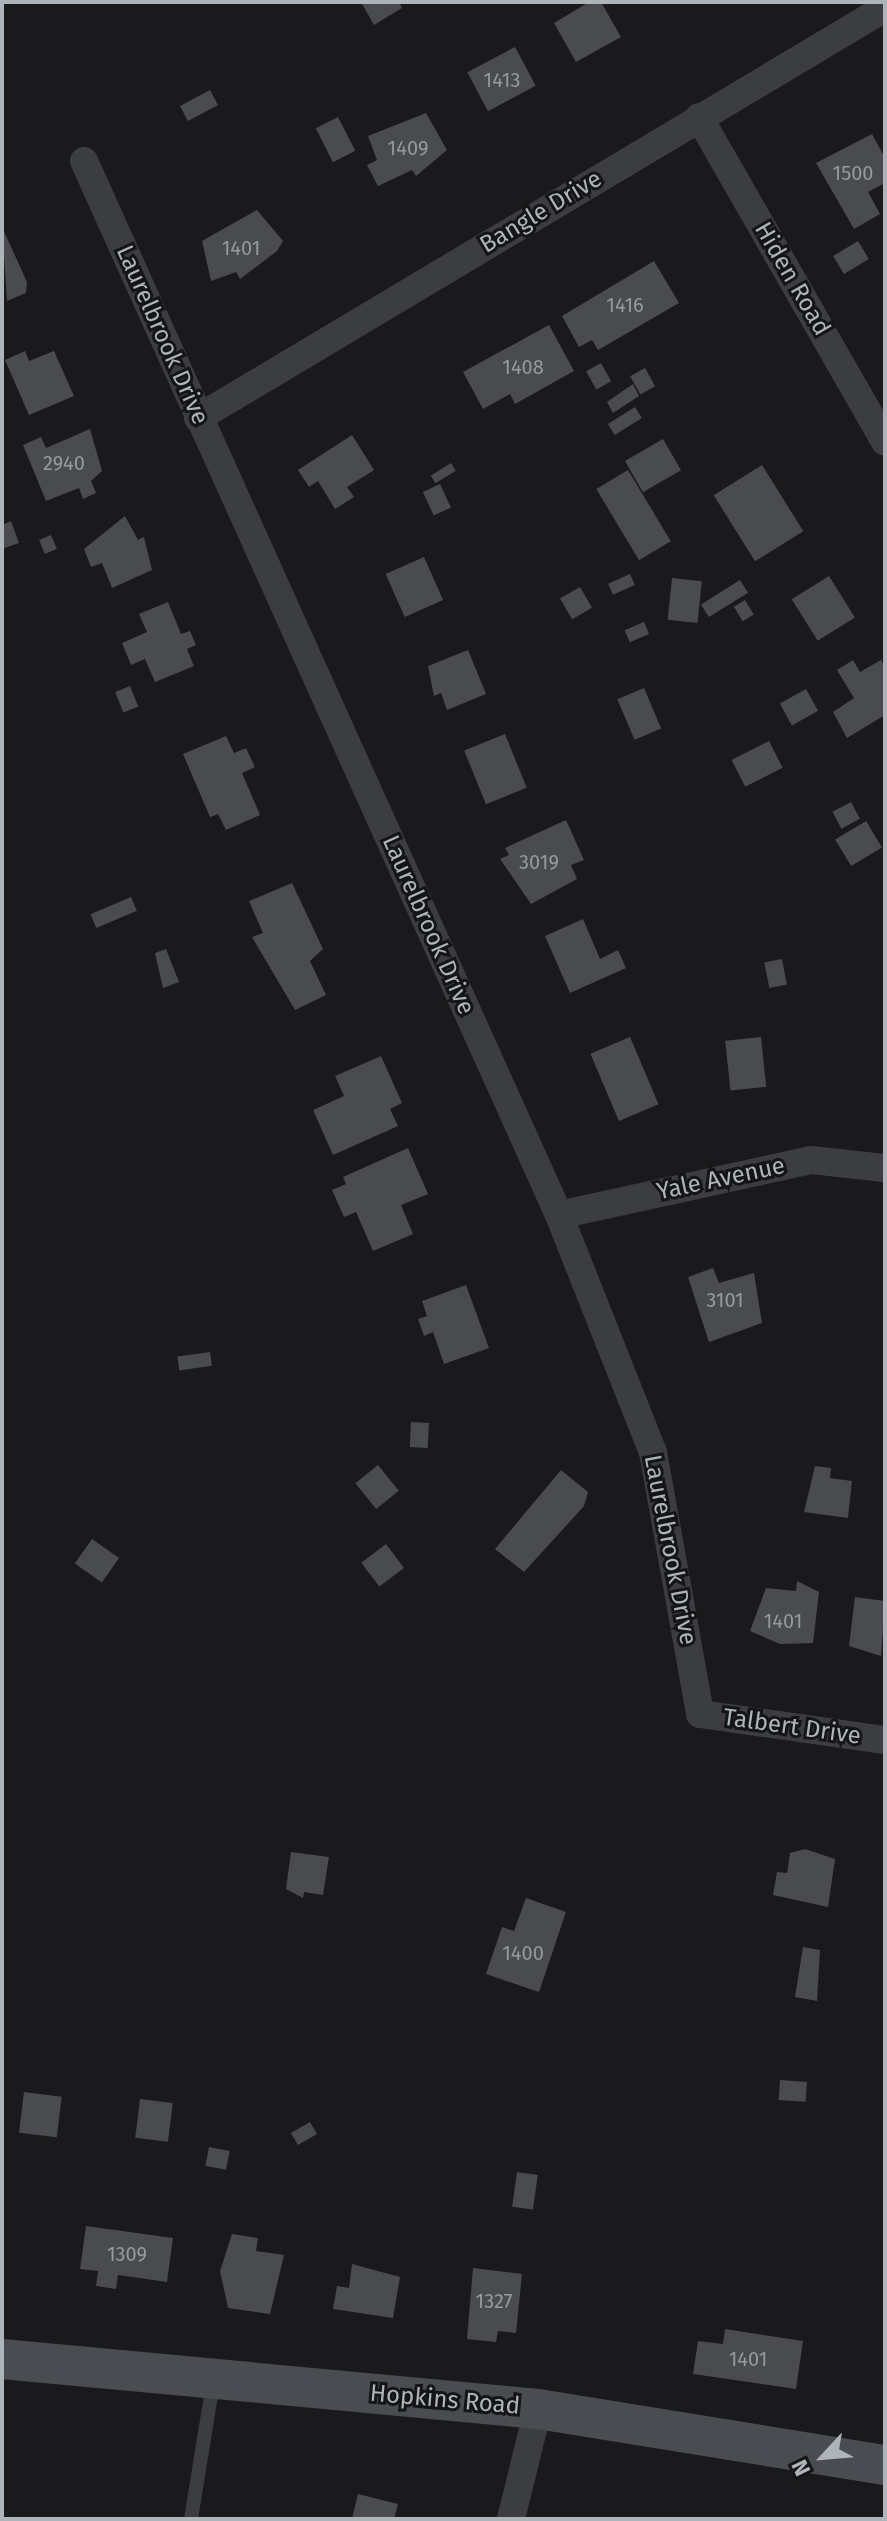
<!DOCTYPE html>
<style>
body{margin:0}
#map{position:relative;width:887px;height:2521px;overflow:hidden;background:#1a1a1c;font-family:"Fira Sans",sans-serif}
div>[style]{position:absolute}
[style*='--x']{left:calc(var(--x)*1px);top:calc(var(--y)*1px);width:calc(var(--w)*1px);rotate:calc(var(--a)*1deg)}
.building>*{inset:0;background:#494b4e;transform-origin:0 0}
.lane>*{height:14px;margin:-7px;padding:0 7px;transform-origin:7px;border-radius:7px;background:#3b3d40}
.street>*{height:28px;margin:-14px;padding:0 14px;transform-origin:14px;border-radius:14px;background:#3b3d40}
.secondary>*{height:40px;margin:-20px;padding:0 20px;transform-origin:20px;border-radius:20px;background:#494c50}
span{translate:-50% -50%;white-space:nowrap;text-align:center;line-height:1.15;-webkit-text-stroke:6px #151517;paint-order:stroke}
.number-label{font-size:20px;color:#949a9f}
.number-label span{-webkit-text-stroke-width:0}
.street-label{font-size:24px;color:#adb4ba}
.frame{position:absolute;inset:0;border:4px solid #adb4ba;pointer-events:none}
.north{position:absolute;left:783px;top:2417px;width:80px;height:80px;-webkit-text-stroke:6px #151517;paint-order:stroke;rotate:244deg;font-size:22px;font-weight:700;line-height:32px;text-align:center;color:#adb4ba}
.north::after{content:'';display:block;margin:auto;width:28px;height:36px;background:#adb4ba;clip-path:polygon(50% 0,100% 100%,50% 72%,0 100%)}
</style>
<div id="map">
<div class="building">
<div style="clip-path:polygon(361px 2px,399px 2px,402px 8px,374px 25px)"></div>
<div style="clip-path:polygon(589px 2px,601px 2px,621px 37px,576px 62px,554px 23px)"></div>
<div style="left:515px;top:47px;width:44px;height:54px;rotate:62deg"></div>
<div style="left:210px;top:90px;width:17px;height:34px;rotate:62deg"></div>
<div style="clip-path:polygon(426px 113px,447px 150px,416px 176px,412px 170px,378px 186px,367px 165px,377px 160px,368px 136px)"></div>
<div style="left:338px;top:117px;width:38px;height:25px;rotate:63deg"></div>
<div style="clip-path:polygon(872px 134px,885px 158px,885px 183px,868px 192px,880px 214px,854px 229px,816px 163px)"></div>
<div style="clip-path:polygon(257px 210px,283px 241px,277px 251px,240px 279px,236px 272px,211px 281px,202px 241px)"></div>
<div style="clip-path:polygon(2px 227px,27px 282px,26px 293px,7px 301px)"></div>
<div style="left:858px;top:241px;width:21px;height:29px;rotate:59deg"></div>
<div style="clip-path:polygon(654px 261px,679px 303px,598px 350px,592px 340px,579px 347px,562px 316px)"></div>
<div style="clip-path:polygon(549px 325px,574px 371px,515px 404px,510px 394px,483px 409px,463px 372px)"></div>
<div style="clip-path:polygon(25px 351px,29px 361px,54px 351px,74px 396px,29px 415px,5px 360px)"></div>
<div style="left:601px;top:363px;width:21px;height:17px;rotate:61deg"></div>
<div style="left:645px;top:368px;width:21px;height:17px;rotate:61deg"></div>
<div style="clip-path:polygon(633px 384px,639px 396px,613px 413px,607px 402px)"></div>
<div style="left:635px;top:407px;width:13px;height:32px;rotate:58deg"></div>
<div style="clip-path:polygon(90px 429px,102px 471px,91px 481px,96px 493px,83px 499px,79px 488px,46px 501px,23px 445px,41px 437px,46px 448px)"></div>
<div style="clip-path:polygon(352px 435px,374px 470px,347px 487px,354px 497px,335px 509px,318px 481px,309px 487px,298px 470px)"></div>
<div style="left:663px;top:439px;width:36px;height:44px;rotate:60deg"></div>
<div style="left:451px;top:463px;width:9px;height:24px;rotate:58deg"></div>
<div style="left:762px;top:465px;width:78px;height:57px;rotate:58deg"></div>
<div style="left:628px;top:470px;width:83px;height:37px;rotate:59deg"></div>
<div style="left:440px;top:484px;width:26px;height:19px;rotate:65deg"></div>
<div style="clip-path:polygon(125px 516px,138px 540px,144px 537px,152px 570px,112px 588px,102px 563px,91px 567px,84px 549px)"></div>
<div style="clip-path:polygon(11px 521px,19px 543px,2px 549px,2px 525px)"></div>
<div style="left:51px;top:535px;width:15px;height:13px;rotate:67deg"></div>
<div style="left:424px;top:557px;width:47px;height:42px;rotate:66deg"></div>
<div style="left:630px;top:574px;width:12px;height:24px;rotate:66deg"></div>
<div style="left:829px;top:576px;width:49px;height:44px;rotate:58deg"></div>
<div style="left:672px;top:578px;width:30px;height:42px;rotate:6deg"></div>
<div style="left:740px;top:580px;width:15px;height:46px;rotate:58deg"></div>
<div style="left:580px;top:587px;width:24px;height:23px;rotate:60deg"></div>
<div style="left:745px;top:600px;width:17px;height:13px;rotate:59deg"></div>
<div style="clip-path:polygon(168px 602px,181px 634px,190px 631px,196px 645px,187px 649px,194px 666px,155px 682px,145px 659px,131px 665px,122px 643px,147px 632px,139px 614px)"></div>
<div style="left:644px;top:622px;width:13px;height:21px;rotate:67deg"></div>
<div style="clip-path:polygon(468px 650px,486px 694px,447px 710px,441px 693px,434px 696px,428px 666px)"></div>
<div style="clip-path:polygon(853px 660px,860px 672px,881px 660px,885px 667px,885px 715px,847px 738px,833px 712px,854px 698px,837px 670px)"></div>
<div style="left:130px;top:686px;width:22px;height:16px;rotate:68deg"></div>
<div style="left:644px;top:688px;width:44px;height:29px;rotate:67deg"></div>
<div style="left:806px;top:689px;width:25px;height:30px;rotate:61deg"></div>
<div style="left:505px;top:734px;width:58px;height:44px;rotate:68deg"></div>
<div style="clip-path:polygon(226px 736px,234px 753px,246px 748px,255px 767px,242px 773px,260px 815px,226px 830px,218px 814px,210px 817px,183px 754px)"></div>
<div style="left:769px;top:741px;width:30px;height:42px;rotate:63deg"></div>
<div style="left:851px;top:802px;width:19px;height:21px;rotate:62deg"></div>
<div style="clip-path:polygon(566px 820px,584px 860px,571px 865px,577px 879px,531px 904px,500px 859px,509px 855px,505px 848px)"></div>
<div style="left:866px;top:821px;width:31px;height:36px;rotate:59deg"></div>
<div style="clip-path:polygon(292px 883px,323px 949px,310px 961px,326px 995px,295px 1010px,252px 937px,263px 933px,249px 901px)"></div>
<div style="left:131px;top:897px;width:15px;height:44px;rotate:67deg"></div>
<div style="clip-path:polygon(583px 919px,600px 959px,618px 950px,626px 968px,570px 993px,545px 936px)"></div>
<div style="clip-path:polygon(166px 949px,179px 982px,163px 988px,155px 953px)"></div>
<div style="left:782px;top:959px;width:26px;height:18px;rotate:79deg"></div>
<div style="left:630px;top:1037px;width:73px;height:43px;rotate:67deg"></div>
<div style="left:761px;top:1037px;width:50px;height:36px;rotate:84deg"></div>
<div style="clip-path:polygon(381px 1056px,402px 1103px,390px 1109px,398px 1126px,333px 1155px,313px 1110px,344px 1096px,335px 1076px)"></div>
<div style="clip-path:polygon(408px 1148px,428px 1194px,401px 1205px,413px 1234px,373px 1251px,356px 1212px,344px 1217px,332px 1190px,346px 1184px,343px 1177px)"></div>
<div style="clip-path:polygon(713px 1268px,719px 1283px,754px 1273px,762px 1323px,709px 1342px,688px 1277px)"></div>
<div style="clip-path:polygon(466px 1285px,489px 1348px,444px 1364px,433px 1332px,424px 1336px,418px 1319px,427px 1316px,422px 1301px)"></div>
<div style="left:210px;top:1352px;width:14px;height:33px;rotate:82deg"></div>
<div style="left:411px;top:1422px;width:18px;height:25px;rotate:3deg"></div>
<div style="left:378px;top:1465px;width:33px;height:29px;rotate:51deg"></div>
<div style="clip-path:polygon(815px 1466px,831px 1468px,830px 1478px,852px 1481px,848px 1518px,804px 1512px)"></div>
<div style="clip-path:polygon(561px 1470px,588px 1492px,584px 1506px,524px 1572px,495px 1549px)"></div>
<div style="left:92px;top:1539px;width:33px;height:30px;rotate:35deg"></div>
<div style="left:386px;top:1544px;width:30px;height:31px;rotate:53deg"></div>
<div style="clip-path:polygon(797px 1581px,819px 1592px,813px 1643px,780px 1644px,750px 1631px,766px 1588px,796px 1591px)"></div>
<div style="clip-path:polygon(855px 1597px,885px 1601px,881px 1656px,849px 1646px)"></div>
<div style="clip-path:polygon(805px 1849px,835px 1859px,828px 1907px,773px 1895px,777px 1872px,787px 1873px,790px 1853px)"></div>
<div style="clip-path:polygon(291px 1852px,329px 1857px,323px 1895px,304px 1892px,303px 1898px,286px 1889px)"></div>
<div style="clip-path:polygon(526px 1898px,566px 1912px,539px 1992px,486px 1974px,502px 1927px,514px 1931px)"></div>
<div style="clip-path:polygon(803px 1947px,820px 1950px,817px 2001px,795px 1997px)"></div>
<div style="left:780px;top:2080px;width:27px;height:20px;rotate:4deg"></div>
<div style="left:24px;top:2092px;width:38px;height:41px;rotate:7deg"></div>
<div style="left:140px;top:2099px;width:33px;height:39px;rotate:7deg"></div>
<div style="left:310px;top:2122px;width:14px;height:22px;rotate:60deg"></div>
<div style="left:209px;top:2147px;width:21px;height:19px;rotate:11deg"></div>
<div style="left:517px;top:2172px;width:21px;height:35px;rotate:8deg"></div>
<div style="clip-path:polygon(86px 2226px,173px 2238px,167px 2282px,118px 2275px,116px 2289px,96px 2286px,98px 2271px,80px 2269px)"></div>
<div style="clip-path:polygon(232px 2234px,258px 2238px,256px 2251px,284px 2255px,270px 2314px,228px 2308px,220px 2271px)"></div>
<div style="clip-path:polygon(352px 2264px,400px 2277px,393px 2318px,333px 2309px,337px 2286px,349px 2288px)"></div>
<div style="clip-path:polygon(473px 2268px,522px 2274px,516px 2333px,498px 2331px,496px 2342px,467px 2339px)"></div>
<div style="clip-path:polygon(725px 2329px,803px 2341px,796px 2389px,693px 2374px,698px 2341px,723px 2344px)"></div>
<div style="clip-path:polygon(358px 2494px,398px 2504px,394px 2519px,352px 2519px)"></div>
</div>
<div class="lane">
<div style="--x:191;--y:2519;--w:138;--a:-80.8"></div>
</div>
<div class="street">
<div style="--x:699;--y:117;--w:374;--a:60.2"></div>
<div style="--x:84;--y:161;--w:1156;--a:65.74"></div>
<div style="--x:559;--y:1215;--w:255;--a:68.4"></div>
<div style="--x:653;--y:1452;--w:266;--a:79.8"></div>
<div style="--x:700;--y:1714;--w:187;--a:8"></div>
<div style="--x:198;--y:418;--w:800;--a:-30.83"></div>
<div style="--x:559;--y:1215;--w:258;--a:-12.3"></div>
<div style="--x:811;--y:1160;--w:74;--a:6.2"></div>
<div style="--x:511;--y:2519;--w:113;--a:-76.2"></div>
</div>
<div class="secondary">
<div style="--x:2;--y:2359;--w:538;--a:5.33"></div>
<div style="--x:538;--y:2409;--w:351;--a:9.2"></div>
</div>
<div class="number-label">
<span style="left:502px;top:80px">1413</span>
<span style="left:408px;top:148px">1409</span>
<span style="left:853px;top:173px">1500</span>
<span style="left:241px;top:248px">1401</span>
<span style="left:625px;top:305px">1416</span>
<span style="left:523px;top:367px">1408</span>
<span style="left:64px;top:463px">2940</span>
<span style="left:539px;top:862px">3019</span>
<span style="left:725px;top:1300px">3101</span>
<span style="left:783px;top:1621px">1401</span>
<span style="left:523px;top:1953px">1400</span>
<span style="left:127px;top:2254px">1309</span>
<span style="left:494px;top:2301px">1327</span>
<span style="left:748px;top:2359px">1401</span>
</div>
<div class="street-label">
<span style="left:541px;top:212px;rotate:-31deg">Bangle Drive</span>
<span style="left:792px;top:279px;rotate:60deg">Hiden Road</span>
<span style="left:162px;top:335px;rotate:66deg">Laurelbrook Drive</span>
<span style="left:428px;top:925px;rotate:66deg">Laurelbrook Drive</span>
<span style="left:721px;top:1179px;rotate:-12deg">Yale Avenue</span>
<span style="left:670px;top:1550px;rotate:79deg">Laurelbrook Drive</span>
<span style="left:792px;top:1727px;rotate:8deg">Talbert Drive</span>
<span style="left:445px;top:2400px;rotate:5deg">Hopkins Road</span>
</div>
<div class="frame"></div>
<div class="north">N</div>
</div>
